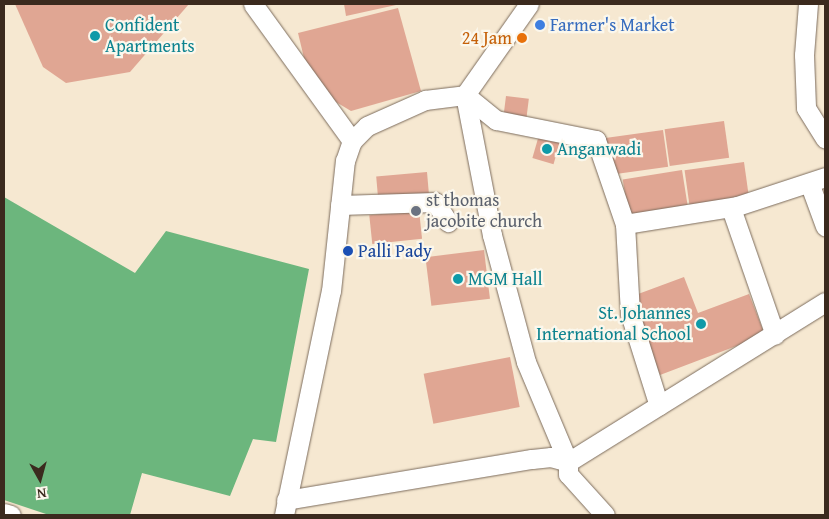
<!DOCTYPE html>
<style>
body{margin:0}
#map{position:relative;width:829px;height:519px;overflow:hidden;background:#f6e8d1;font-family:"Gentium Book Plus",serif}
div>[style]{position:absolute}
[style*='--x']{left:calc(var(--x)*1px);top:calc(var(--y)*1px);width:calc(var(--w)*1px);rotate:calc(var(--a)*1deg)}
.forest>*{inset:0;background:#6cb67d}
.building>*{inset:0;background:#e0a693;transform-origin:0 0}
.roads{filter:drop-shadow(0 0 1px #7c6c5d) drop-shadow(0 0 1px #7c6c5d)}
.minor>*{height:19px;margin:-9.5px;padding:0 9.5px;transform-origin:9.5px;border-radius:9.5px;background:#fff}
.dots>*{width:14px;height:14px;translate:-50% -50%;box-sizing:border-box;border:2px solid #fbf7ec;border-radius:50%}
span{translate:-50% -50%;white-space:nowrap;text-align:center;line-height:1.15;-webkit-text-stroke:4.5px #fbf7ec;paint-order:stroke}
.shop-label{font-size:18px;color:#366cbe}
.left{translate:0 -50%;text-align:left}
.culture-label{font-size:18px;color:#0d838f}
.right{translate:-100% -50%;text-align:right}
.food-label{font-size:18px;color:#c56008}
.worship-label{font-size:18px;color:#5b616d}
.transit-label{font-size:18px;color:#164399}
.frame{position:absolute;inset:0;border:5px solid #3b2a1e;pointer-events:none}
.north{position:absolute;left:15px;top:454px;width:50px;height:50px;-webkit-text-stroke:4px #fbf7ec;paint-order:stroke;rotate:173deg;font-size:14px;font-weight:700;line-height:20px;text-align:center;color:#3b2a1e}
.north::after{content:'';display:block;margin:auto;width:18px;height:22px;background:#3b2a1e;clip-path:polygon(50% 0,100% 100%,50% 72%,0 100%)}
</style>
<div id="map">
<div class="forest">
<div style="clip-path:polygon(4px 197px,135px 273px,166px 231px,309px 269px,276px 442px,253px 439px,230px 496px,142px 473px,130px 515px,49px 515px,4px 500px)"></div>
</div>
<div class="building">
<div style="clip-path:polygon(15px 4px,189px 4px,130px 72px,66px 83px,43px 67px)"></div>
<div style="clip-path:polygon(344px 4px,396px 4px,396px 5px,346px 16px)"></div>
<div style="clip-path:polygon(398px 8px,421px 91px,351px 111px,311px 87px,298px 33px)"></div>
<div style="left:506px;top:96px;width:23px;height:21px;rotate:7deg"></div>
<div style="left:724px;top:121px;width:37px;height:60px;rotate:82deg"></div>
<div style="left:663px;top:130px;width:37px;height:60px;rotate:82deg"></div>
<div style="left:539px;top:135px;width:22px;height:24px;rotate:16deg"></div>
<div style="left:744px;top:162px;width:37px;height:60px;rotate:82deg"></div>
<div style="left:682px;top:170px;width:38px;height:60px;rotate:81deg"></div>
<div style="left:427px;top:172px;width:22px;height:51px;rotate:85deg"></div>
<div style="left:419px;top:210px;width:29px;height:50px;rotate:84deg"></div>
<div style="left:484px;top:250px;width:49px;height:59px;rotate:83deg"></div>
<div style="clip-path:polygon(684px 277px,698px 313px,749px 294px,765px 335px,660px 375px,630px 297px)"></div>
<div style="left:510px;top:357px;width:51px;height:88px;rotate:79deg"></div>
</div>
<div class="roads">
<div class="minor">
<div style="--x:253;--y:4;--w:169;--a:54.1"></div>
<div style="--x:808;--y:4;--w:51;--a:94.5"></div>
<div style="--x:804;--y:55;--w:53;--a:87.8"></div>
<div style="--x:806;--y:108;--w:36;--a:58"></div>
<div style="--x:465;--y:95;--w:143;--a:79.1"></div>
<div style="--x:492;--y:235;--w:131;--a:75"></div>
<div style="--x:526;--y:362;--w:108;--a:67.2"></div>
<div style="--x:568;--y:462;--w:12;--a:90"></div>
<div style="--x:568;--y:474;--w:55;--a:47.9"></div>
<div style="--x:465;--y:95;--w:40;--a:39"></div>
<div style="--x:496;--y:120;--w:102;--a:11.3"></div>
<div style="--x:596;--y:140;--w:89;--a:71"></div>
<div style="--x:625;--y:224;--w:113;--a:-9.1"></div>
<div style="--x:737;--y:206;--w:93;--a:-18.2"></div>
<div style="--x:810;--y:185;--w:44;--a:69.9"></div>
<div style="--x:340;--y:205;--w:95;--a:-1.8"></div>
<div style="--x:435;--y:202;--w:24;--a:57"></div>
<div style="--x:731;--y:208;--w:134;--a:70.9"></div>
<div style="--x:625;--y:224;--w:90;--a:86.8"></div>
<div style="--x:630;--y:314;--w:96;--a:72.5"></div>
<div style="--x:286;--y:500;--w:249;--a:-9.5"></div>
<div style="--x:532;--y:459;--w:19;--a:-6"></div>
<div style="--x:551;--y:457;--w:18;--a:16"></div>
<div style="--x:568;--y:462;--w:303;--a:-31.9"></div>
<div style="--x:4;--y:513;--w:7;--a:16"></div>
<div style="--x:284;--y:515;--w:229;--a:-78.2"></div>
<div style="--x:331;--y:291;--w:131;--a:-83.9"></div>
<div style="--x:345;--y:161;--w:21;--a:-71"></div>
<div style="--x:352;--y:141;--w:21;--a:-45"></div>
<div style="--x:367;--y:126;--w:64;--a:-24.1"></div>
<div style="--x:425;--y:100;--w:40;--a:-7.1"></div>
<div style="--x:465;--y:95;--w:111;--a:-54.9"></div>
</div>
</div>
<div class="dots">
<div style="left:540px;top:25px;background:#3f7fe0"></div>
<div style="left:95px;top:36px;background:#0f9aa8"></div>
<div style="left:522px;top:38px;background:#e8710a"></div>
<div style="left:547px;top:149px;background:#0f9aa8"></div>
<div style="left:416px;top:211px;background:#6b7280"></div>
<div style="left:348px;top:251px;background:#1a4fb4"></div>
<div style="left:458px;top:279px;background:#0f9aa8"></div>
<div style="left:701px;top:324px;background:#0f9aa8"></div>
</div>
<div class="shop-label">
<span class="left" style="left:550px;top:25px">Farmer's Market</span>
</div>
<div class="culture-label">
<span class="left" style="left:105px;top:36px">Confident<br>Apartments</span>
<span class="left" style="left:557px;top:149px">Anganwadi</span>
<span class="left" style="left:468px;top:279px">MGM Hall</span>
<span class="right" style="left:691px;top:324px">St. Johannes<br>International School</span>
</div>
<div class="food-label">
<span class="right" style="left:512px;top:38px">24 Jam</span>
</div>
<div class="worship-label">
<span class="left" style="left:426px;top:211px">st thomas<br>jacobite church</span>
</div>
<div class="transit-label">
<span class="left" style="left:358px;top:251px">Palli Pady</span>
</div>
<div class="frame"></div>
<div class="north">N</div>
</div>
